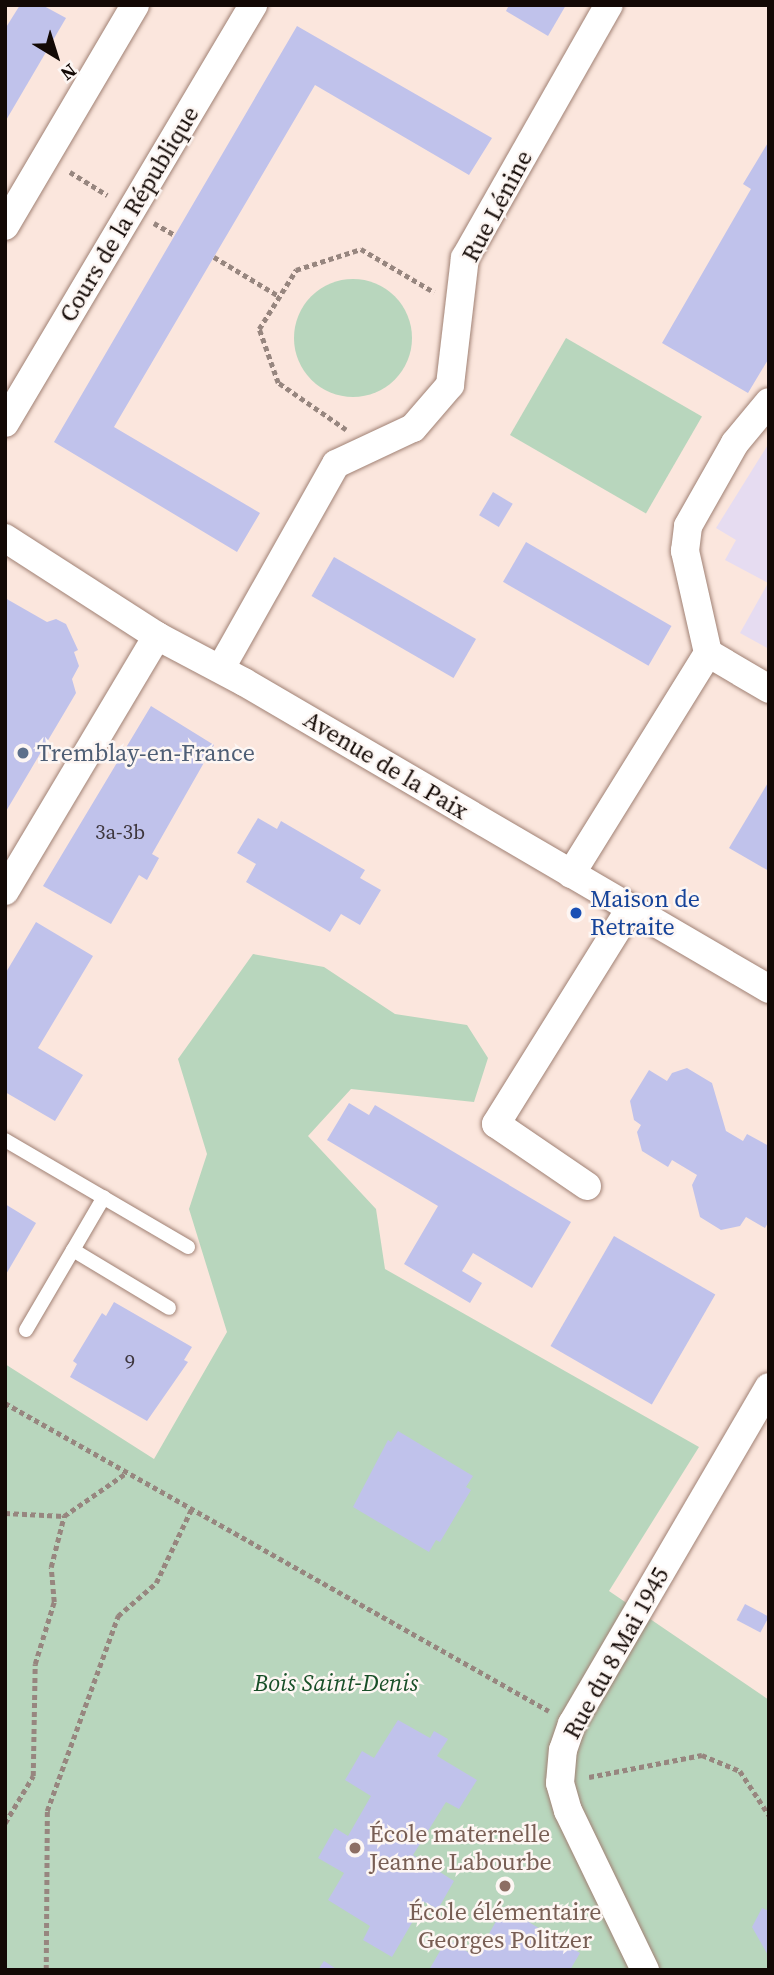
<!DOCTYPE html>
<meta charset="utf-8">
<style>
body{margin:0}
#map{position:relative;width:774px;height:1975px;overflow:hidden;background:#fbe6dd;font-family:"Source Serif 4",serif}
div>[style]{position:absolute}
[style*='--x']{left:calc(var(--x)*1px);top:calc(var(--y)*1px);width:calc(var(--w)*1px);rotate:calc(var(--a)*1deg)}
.education>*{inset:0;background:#e6dcf1}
.green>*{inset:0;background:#b8d6bd;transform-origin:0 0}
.round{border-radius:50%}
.building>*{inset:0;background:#c0c2eb;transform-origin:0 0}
.path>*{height:4.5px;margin-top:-2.25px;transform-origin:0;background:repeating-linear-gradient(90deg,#97867f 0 5px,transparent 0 8.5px)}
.roads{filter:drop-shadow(0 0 2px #a08174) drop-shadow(0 0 2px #a08174)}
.lane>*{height:14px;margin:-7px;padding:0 7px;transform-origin:7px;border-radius:7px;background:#fff}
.street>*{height:28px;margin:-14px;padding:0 14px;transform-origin:14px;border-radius:14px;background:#fff}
.dots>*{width:19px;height:19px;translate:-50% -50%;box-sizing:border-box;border:4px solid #fdf6f3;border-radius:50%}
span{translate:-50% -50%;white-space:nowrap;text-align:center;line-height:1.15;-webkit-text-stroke:5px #fdf6f3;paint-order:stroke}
.number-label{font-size:21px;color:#3e373e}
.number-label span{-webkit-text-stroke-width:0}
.street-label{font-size:24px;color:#130905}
.service-label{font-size:24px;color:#4e5e75}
.left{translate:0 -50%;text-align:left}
.transit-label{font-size:24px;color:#164399}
.park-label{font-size:24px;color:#184f28;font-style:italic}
.education-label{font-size:24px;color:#785e54}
.frame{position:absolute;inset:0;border:7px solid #130905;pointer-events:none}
.north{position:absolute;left:21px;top:21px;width:70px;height:70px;-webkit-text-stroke:5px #fdf6f3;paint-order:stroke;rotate:142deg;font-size:19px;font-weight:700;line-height:28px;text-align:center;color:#130905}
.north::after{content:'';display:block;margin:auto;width:24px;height:32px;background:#130905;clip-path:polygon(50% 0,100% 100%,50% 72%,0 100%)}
</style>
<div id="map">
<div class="education">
<div style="clip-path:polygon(769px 443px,769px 649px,740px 633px,768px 583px,725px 560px,736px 540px,716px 528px)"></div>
</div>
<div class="green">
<div class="round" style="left:294px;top:279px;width:118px;height:118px"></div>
<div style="left:566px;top:338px;width:157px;height:112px;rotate:30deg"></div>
<div style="clip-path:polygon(253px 954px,324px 967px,395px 1014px,467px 1025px,488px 1058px,474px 1102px,351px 1089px,308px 1136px,376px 1209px,385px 1269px,699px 1447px,609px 1591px,769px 1700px,769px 1970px,5px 1970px,5px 1364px,154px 1459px,227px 1332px,189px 1209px,207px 1154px,178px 1059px)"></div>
</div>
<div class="building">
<div style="clip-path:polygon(20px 5px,42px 5px,66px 18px,5px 122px,5px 29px)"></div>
<div style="clip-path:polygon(509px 5px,566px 5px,548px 36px,506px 11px)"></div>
<div style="clip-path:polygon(297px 26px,492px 138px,469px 175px,315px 85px,114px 427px,260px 513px,237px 552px,54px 442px)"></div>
<div style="clip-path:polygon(769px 141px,769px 358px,748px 393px,662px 343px,751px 189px,743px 184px)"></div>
<div style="left:493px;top:492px;width:23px;height:27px;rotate:31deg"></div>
<div style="left:526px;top:542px;width:168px;height:46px;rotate:30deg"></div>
<div style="left:334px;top:557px;width:164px;height:45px;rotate:30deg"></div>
<div style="clip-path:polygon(5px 598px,47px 622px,56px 619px,66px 624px,78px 650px,74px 652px,79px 666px,72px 679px,76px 693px,5px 813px)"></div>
<div style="clip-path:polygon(151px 706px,214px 745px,152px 854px,159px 858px,147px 880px,139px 875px,111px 924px,43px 886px)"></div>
<div style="clip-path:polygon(769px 781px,769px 871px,729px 848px)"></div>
<div style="clip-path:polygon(258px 818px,277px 829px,281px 821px,365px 870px,360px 878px,381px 890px,360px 925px,341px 914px,330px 932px,246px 882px,256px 864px,237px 853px)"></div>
<div style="clip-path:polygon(36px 922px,93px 956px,38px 1048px,83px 1075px,55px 1121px,5px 1092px,5px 974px)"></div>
<div style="clip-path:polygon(687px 1068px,712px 1083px,726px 1131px,743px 1141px,747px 1134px,769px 1146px,769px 1221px,765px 1228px,746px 1217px,740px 1226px,721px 1230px,700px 1217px,692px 1185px,697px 1175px,672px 1160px,668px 1167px,642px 1151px,637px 1132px,641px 1125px,634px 1120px,630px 1101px,649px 1070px,667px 1081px,672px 1073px)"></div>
<div style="clip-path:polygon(349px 1103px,369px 1115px,375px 1105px,571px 1222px,532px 1288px,473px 1253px,462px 1271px,482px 1283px,470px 1303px,404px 1264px,438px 1206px,327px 1140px)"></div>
<div style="clip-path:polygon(5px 1204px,36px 1223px,5px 1276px)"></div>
<div style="left:614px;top:1236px;width:117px;height:127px;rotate:30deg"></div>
<div style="clip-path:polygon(114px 1302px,192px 1347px,184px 1360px,188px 1362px,147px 1421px,70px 1377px,77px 1364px,73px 1361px,102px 1313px,106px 1316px)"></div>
<div style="clip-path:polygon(398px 1431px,473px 1476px,466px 1487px,471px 1490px,440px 1542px,436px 1540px,429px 1552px,353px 1507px,388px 1440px,391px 1442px)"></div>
<div style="left:745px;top:1604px;width:27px;height:18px;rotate:28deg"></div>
<div style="clip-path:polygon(398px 1720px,430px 1738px,434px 1731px,448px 1739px,437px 1756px,477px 1780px,459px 1809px,446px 1802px,413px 1855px,454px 1881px,438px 1909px,424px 1902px,392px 1957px,363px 1940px,370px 1926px,328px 1900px,344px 1873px,318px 1858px,335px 1828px,348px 1836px,371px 1796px,345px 1780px,362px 1751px,374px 1758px)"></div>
<div style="clip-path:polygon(504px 1907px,580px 1953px,570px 1970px,429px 1970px,447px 1939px,476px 1957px)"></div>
<div style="clip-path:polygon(762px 1908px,769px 1911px,769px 1957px,752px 1927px)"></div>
<div style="clip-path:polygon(324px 1961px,338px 1970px,318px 1970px)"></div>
</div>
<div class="path">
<div style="--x:70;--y:172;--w:44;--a:31.9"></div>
<div style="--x:154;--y:223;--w:24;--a:30"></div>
<div style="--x:214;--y:257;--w:76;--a:31"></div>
<div style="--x:346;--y:430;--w:83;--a:-145.3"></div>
<div style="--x:278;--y:383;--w:57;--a:-109.4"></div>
<div style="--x:259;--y:329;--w:70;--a:-57.9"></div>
<div style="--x:296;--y:270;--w:68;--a:-17.9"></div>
<div style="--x:361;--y:249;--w:85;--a:30.5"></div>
<div style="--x:5;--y:1403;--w:625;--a:29.52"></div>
<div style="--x:5;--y:1513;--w:59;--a:2.9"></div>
<div style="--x:64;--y:1516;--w:75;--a:-34.7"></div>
<div style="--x:589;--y:1777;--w:115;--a:-11"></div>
<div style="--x:702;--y:1755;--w:41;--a:22.8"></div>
<div style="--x:740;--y:1771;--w:53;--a:56.6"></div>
<div style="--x:5;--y:1823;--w:55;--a:-59.2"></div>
<div style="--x:33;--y:1776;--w:112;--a:-89"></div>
<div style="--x:35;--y:1664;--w:65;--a:-73"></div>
<div style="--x:54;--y:1602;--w:35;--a:-95"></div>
<div style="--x:51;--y:1567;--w:53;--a:-75.7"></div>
<div style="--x:46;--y:1970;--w:159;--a:-89.6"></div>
<div style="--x:47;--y:1811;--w:208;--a:-70"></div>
<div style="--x:118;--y:1616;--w:50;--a:-41"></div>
<div style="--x:156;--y:1583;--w:81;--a:-64.4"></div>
</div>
<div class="roads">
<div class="lane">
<div style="--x:5;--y:1140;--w:212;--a:30.3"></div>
<div style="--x:73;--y:1250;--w:61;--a:-59.7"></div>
<div style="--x:26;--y:1330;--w:93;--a:-59.6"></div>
<div style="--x:73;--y:1250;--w:112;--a:31.1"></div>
</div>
<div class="street">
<div style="--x:5;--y:226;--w:256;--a:-59.5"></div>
<div style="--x:5;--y:423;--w:486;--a:-59.3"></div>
<div style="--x:5;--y:538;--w:181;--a:32.8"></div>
<div style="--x:157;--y:636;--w:98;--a:27.9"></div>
<div style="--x:244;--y:682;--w:608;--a:30.32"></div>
<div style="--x:708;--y:653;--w:71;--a:30.5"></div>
<div style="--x:221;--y:668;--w:234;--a:-60.6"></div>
<div style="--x:336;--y:464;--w:85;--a:-25.1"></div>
<div style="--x:413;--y:428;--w:57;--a:-49.3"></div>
<div style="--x:450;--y:385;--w:128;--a:-83.3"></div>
<div style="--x:465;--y:258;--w:291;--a:-60.4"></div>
<div style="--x:571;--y:874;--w:260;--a:-58.2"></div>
<div style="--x:708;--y:653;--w:105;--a:-102.7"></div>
<div style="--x:685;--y:551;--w:25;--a:-83"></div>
<div style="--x:688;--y:526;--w:95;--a:-60.5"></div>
<div style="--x:735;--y:443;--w:53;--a:-50.3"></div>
<div style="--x:5;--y:891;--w:297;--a:-59.2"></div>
<div style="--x:587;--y:1186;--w:110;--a:-145.7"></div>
<div style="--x:496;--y:1124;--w:252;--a:-58.1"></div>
<div style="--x:645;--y:1970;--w:177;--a:-115.8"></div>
<div style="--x:568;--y:1811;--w:29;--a:-106"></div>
<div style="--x:560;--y:1783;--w:33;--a:-85"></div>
<div style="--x:563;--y:1750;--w:28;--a:-71"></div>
<div style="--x:572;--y:1724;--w:390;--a:-59.7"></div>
</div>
</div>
<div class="dots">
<div style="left:23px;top:753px;background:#5c6f8a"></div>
<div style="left:576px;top:913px;background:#1a4fb4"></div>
<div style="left:355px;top:1848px;background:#8d6e63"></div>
<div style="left:505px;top:1886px;background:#8d6e63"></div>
</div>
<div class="number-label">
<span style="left:120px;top:832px">3a-3b</span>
<span style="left:130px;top:1362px">9</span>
</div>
<div class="street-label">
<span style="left:497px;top:206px;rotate:-62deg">Rue Lénine</span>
<span style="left:129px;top:214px;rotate:-59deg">Cours de la République</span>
<span style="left:386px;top:765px;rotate:31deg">Avenue de la Paix</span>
<span style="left:616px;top:1653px;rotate:-61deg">Rue du 8 Mai 1945</span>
</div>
<div class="service-label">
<span class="left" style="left:37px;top:753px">Tremblay-en-France</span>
</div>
<div class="transit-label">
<span class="left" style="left:590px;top:913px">Maison de<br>Retraite</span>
</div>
<div class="park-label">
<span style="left:336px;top:1683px">Bois Saint-Denis</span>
</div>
<div class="education-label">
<span class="left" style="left:369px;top:1848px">École maternelle<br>Jeanne Labourbe</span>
<span style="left:505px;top:1926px">École élémentaire<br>Georges Politzer</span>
</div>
<div class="frame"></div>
<div class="north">N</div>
</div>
